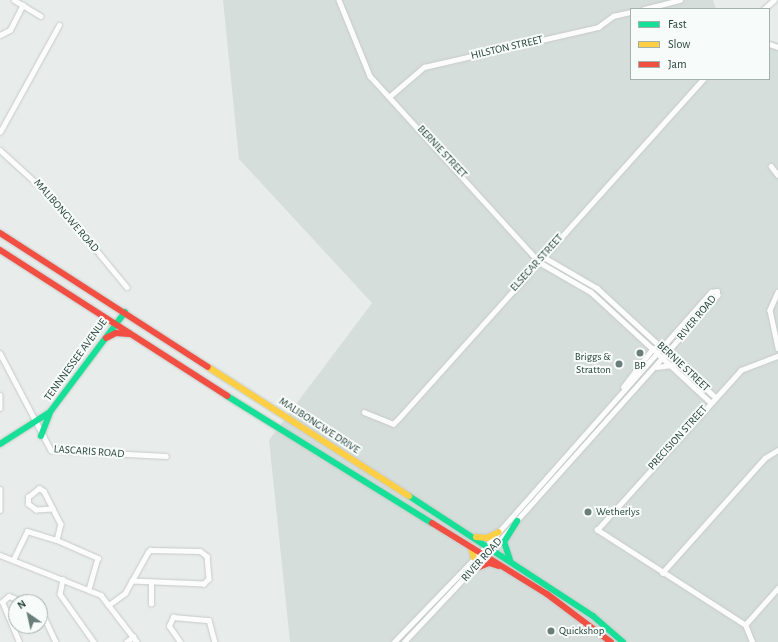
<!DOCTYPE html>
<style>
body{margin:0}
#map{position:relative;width:778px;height:642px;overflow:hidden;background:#e8edeb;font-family:"Alegreya Sans",sans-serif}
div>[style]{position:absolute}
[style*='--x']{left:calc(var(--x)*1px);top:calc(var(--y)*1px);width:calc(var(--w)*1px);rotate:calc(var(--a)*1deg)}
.built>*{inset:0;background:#d6dedb}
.roads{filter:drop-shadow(0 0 1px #c5cac8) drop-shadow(0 0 1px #c5cac8)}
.street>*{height:4.5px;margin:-2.25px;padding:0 2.25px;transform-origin:2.25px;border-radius:2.25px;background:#fcfcfc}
.fast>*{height:6px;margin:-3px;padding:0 3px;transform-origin:3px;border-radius:3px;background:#16e098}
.slow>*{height:6px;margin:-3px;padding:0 3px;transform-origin:3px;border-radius:3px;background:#ffcf43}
.jam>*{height:6px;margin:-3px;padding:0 3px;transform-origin:3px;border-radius:3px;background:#f24e42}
.dots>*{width:11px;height:11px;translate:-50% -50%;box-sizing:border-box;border:2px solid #f7fbf9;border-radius:50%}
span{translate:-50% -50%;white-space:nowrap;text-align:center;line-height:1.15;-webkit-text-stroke:4px #f7fbf9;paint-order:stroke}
.street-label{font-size:11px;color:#24423a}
.poi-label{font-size:11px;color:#24423a}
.right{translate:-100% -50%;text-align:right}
.left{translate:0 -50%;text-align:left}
.legend{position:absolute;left:630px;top:8px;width:140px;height:72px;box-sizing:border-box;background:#f7fbf9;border:1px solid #a3b1ad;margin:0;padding:5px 7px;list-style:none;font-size:12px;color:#24423a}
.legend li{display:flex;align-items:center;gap:8px;height:20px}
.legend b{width:20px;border:1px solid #a3b1ad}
.north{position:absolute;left:8px;top:594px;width:40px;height:40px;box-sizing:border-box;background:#f7fbf9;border:1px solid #a3b1ad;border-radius:50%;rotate:326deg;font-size:11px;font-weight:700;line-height:16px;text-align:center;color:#24423a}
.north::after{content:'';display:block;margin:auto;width:14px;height:18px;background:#697e78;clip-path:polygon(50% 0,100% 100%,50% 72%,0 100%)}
</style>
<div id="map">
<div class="built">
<div style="clip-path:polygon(223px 0,713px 0,716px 9px,631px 9px,631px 79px,769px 79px,769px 41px,778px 43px,778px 642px,290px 642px,269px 440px,372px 303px,239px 159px)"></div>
</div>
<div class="roads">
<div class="street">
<div style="--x:14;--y:0;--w:31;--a:31"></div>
<div style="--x:339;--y:0;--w:82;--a:67.8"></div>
<div style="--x:370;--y:76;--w:251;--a:47.7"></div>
<div style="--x:539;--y:262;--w:60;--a:30"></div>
<div style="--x:591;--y:292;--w:162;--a:42.7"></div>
<div style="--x:644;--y:9;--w:37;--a:-14"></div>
<div style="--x:764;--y:9;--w:13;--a:-42"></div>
<div style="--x:0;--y:35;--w:11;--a:-27"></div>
<div style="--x:10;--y:30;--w:28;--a:-63"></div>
<div style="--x:769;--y:44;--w:9;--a:18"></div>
<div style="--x:389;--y:97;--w:46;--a:-40.6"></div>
<div style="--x:424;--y:67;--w:179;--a:-12.9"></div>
<div style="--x:598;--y:27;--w:19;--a:-36"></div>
<div style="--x:613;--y:16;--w:18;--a:-13"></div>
<div style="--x:0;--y:132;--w:122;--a:-61.1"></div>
<div style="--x:0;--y:150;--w:74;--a:42.3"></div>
<div style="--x:55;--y:200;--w:113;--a:50.4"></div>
<div style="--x:771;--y:166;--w:11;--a:52"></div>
<div style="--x:542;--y:256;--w:64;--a:30.2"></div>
<div style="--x:597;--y:288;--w:161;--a:42.7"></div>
<div style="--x:778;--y:292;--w:20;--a:114"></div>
<div style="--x:770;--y:310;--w:39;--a:78"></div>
<div style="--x:0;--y:353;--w:110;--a:62.3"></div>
<div style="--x:51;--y:450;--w:115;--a:3"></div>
<div style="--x:656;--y:367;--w:16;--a:-7"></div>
<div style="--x:623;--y:387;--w:49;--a:-52.4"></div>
<div style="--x:0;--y:395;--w:13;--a:90"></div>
<div style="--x:364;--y:412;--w:31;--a:22"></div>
<div style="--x:393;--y:424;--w:8;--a:-45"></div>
<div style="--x:399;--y:418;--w:455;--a:-48.1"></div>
<div style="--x:0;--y:489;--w:21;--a:90"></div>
<div style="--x:53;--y:509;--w:17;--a:177"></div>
<div style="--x:36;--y:510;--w:10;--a:-143"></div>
<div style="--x:28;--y:504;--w:7;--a:-90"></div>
<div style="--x:28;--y:497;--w:14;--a:-39"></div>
<div style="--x:39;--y:488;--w:6;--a:31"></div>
<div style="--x:44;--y:491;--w:37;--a:63"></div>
<div style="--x:61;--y:524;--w:16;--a:104"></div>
<div style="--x:0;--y:555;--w:109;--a:21.6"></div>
<div style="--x:101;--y:595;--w:59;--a:52.5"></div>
<div style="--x:13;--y:560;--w:32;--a:-64"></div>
<div style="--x:27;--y:531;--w:31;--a:17"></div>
<div style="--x:57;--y:540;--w:45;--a:23.7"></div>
<div style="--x:98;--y:558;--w:33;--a:106"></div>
<div style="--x:662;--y:573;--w:154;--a:-48.2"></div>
<div style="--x:765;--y:458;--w:15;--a:-32"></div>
<div style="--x:63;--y:579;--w:15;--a:101"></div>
<div style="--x:60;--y:594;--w:59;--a:54.7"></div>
<div style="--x:110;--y:604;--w:19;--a:-36"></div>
<div style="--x:125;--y:593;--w:47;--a:-60.7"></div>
<div style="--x:148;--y:552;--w:3;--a:-45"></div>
<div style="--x:150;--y:550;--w:50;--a:1.1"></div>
<div style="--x:200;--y:551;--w:9;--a:36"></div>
<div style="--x:207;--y:556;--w:23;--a:85"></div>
<div style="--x:209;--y:579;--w:7;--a:135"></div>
<div style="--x:204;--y:584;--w:72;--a:-177.6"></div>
<div style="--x:151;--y:604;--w:22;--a:-90"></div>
<div style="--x:40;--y:608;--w:38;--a:65"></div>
<div style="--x:745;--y:625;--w:50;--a:-48.3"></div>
<div style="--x:19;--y:642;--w:43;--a:-113"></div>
<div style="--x:2;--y:602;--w:9;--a:-41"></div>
<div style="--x:9;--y:596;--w:17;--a:21"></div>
<div style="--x:126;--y:642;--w:9;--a:-36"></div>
<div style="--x:180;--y:642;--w:19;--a:-125"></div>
<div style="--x:169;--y:626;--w:10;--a:-66"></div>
<div style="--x:173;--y:617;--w:36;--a:5"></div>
<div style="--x:209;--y:620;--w:23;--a:75"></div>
<div style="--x:394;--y:642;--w:125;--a:-46"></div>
<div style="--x:481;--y:552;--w:347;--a:-48.5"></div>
<div style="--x:711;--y:292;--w:6;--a:-9"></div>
<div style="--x:717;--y:291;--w:4;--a:76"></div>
<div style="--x:718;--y:295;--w:76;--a:131.3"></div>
<div style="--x:668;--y:352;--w:228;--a:131.8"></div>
<div style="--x:404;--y:642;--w:156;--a:-46.8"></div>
<div style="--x:752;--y:642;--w:18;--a:-112"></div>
<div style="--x:745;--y:625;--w:176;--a:-147.3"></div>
<div style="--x:597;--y:530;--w:215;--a:-48"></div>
<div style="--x:741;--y:370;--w:40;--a:-21"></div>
</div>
<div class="fast">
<div style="--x:227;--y:396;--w:241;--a:31.8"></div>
<div style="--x:41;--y:436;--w:26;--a:-69"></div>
<div style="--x:0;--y:444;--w:59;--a:-32.6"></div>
<div style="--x:50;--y:412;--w:125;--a:-53.1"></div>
<div style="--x:409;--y:496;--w:220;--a:33.1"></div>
<div style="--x:593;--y:616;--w:40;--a:41"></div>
<div style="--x:510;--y:560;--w:19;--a:-108"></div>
<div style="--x:504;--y:542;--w:25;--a:-58"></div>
</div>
<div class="slow">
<div style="--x:208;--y:367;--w:239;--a:32.7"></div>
<div style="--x:476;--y:537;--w:11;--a:5"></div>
<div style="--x:487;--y:538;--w:13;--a:-27"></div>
<div style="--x:471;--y:547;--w:11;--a:75"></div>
</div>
<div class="jam">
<div style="--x:0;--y:233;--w:247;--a:32.8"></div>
<div style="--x:0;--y:250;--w:270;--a:32.7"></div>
<div style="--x:106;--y:338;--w:11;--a:-27"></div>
<div style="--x:116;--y:333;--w:13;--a:4"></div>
<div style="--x:432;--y:523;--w:135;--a:31.7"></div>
<div style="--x:547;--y:594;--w:80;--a:36.9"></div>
<div style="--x:474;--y:569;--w:16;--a:-22"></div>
<div style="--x:489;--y:563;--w:10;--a:17"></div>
</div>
</div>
<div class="dots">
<div style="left:640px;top:353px;background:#697e78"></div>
<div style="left:619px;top:364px;background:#697e78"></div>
<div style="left:588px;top:512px;background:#697e78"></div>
<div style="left:551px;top:631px;background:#697e78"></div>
</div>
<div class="street-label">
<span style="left:507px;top:48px;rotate:-13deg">HILSTON STREET</span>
<span style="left:442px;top:152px;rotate:47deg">BERNIE STREET</span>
<span style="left:66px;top:216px;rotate:49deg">MALIBONGWE ROAD</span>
<span style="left:537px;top:263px;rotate:-48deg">ELSECAR STREET</span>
<span style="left:697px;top:318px;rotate:-50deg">RIVER ROAD</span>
<span style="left:76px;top:360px;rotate:-54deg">TENNNESSEE AVENUE</span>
<span style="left:683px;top:367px;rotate:43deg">BERNIE STREET</span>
<span style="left:319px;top:426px;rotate:33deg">MALIBONGWE DRIVE</span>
<span style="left:678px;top:438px;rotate:-48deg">PRECISION STREET</span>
<span style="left:89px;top:452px;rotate:4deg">LASCARIS ROAD</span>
<span style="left:482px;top:560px;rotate:-48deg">RIVER ROAD</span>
</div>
<div class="poi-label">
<span class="right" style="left:611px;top:364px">Briggs &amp;<br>Stratton</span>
<span style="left:640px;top:366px">BP</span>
<span class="left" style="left:596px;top:512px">Wetherlys</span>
<span class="left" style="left:559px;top:631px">Quickshop</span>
</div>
<ul class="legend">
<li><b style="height:5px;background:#16e098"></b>Fast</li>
<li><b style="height:5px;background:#ffcf43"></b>Slow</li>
<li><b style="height:5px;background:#f24e42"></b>Jam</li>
</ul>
<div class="north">N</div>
</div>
